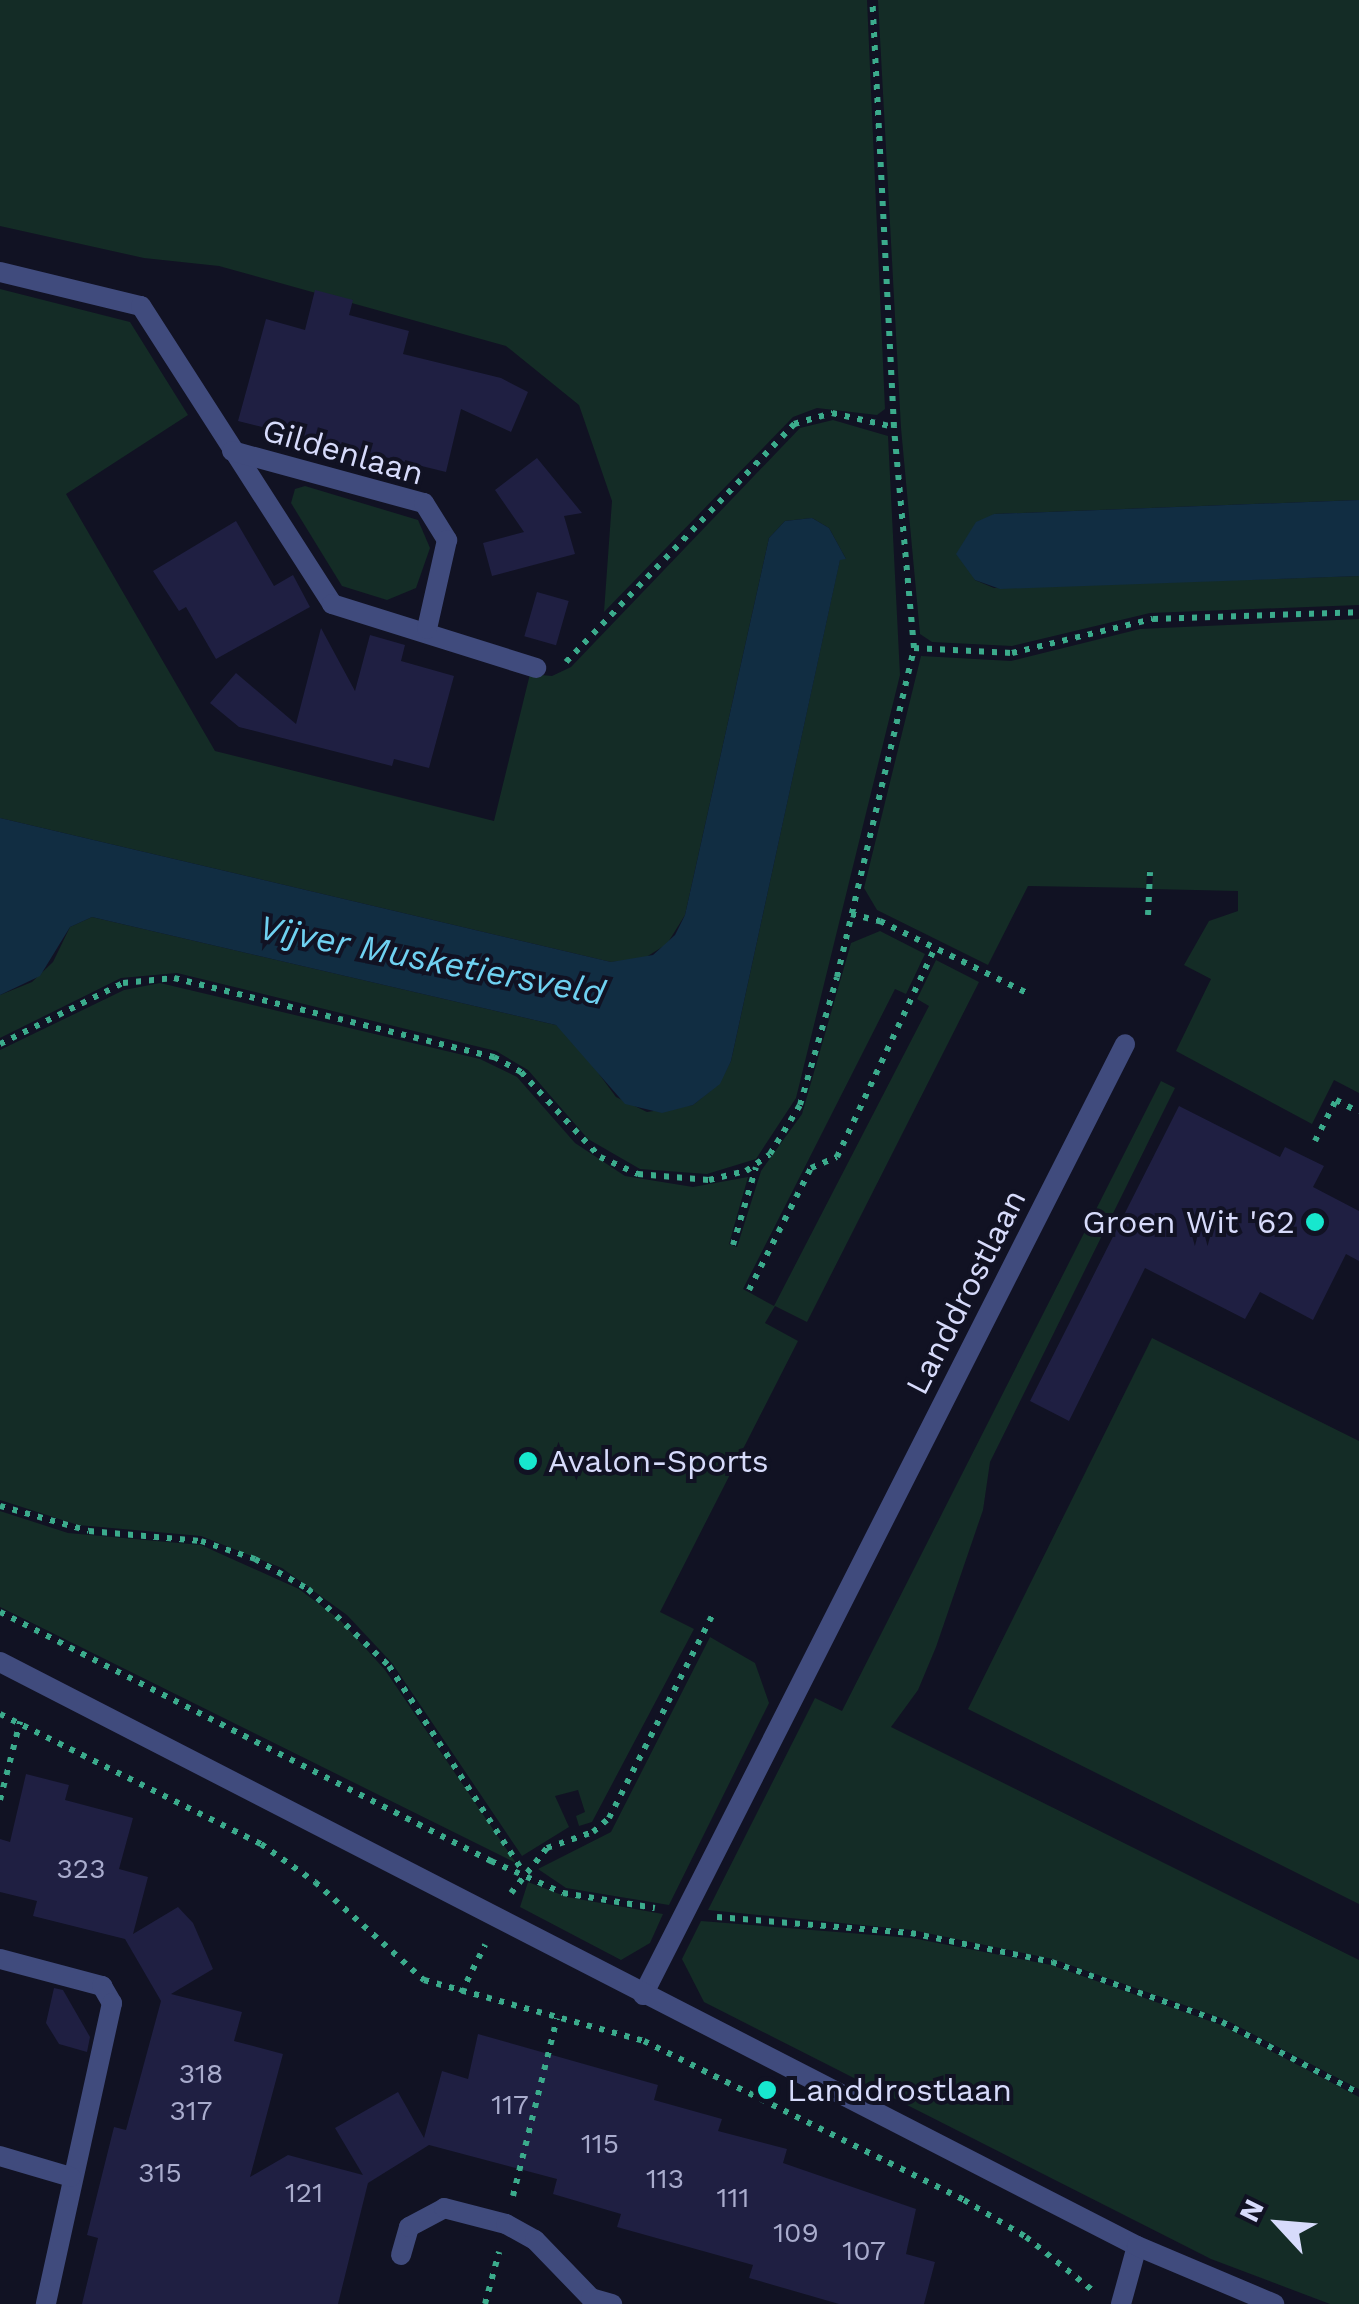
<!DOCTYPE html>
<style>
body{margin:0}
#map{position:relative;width:1359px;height:2304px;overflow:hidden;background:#111223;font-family:"Work Sans",sans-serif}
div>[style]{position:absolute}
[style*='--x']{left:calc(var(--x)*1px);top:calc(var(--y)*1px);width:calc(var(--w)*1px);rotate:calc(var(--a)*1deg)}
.green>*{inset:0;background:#142c26}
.water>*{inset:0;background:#112d42}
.building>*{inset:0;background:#1f1f42;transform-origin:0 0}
.path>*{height:6px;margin-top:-3px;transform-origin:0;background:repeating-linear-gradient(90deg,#3bab8c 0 5px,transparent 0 13px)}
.service>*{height:20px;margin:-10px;padding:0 10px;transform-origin:10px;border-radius:10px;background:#404b7d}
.minor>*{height:20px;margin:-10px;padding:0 10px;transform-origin:10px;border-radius:10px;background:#404b7d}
.tertiary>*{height:20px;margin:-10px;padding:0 10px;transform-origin:10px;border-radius:10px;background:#404b7d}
.dots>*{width:28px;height:28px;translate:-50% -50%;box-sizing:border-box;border:5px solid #111223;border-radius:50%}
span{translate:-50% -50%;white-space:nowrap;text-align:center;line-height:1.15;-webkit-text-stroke:8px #111223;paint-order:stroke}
.number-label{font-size:28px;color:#a9accd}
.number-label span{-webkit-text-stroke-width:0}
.street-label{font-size:32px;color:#d7dbfb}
.poi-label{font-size:32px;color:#d7dbfb}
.right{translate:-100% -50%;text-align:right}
.left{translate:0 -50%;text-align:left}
.water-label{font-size:35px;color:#6fd1f1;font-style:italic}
.north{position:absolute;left:1229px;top:2174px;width:100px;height:100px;-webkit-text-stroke:8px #111223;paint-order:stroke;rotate:296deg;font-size:28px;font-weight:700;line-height:40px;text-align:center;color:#d7dbfb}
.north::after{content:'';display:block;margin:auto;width:35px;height:45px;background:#d7dbfb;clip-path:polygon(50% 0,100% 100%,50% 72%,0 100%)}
</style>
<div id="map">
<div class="green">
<div style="clip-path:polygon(0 0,867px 0,885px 409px,877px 415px,817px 408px,793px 417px,604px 612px,612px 501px,579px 405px,506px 346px,219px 266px,144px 258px,0 226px)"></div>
<div style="clip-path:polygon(878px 0,1359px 0,1359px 500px,994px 514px,965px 540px,963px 555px,975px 580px,994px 588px,1359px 576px,1359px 605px,1150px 613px,1012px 646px,932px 642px,920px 634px,901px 428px)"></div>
<div style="clip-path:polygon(0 289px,130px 322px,188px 415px,66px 494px,215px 751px,494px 821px,530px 674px,552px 676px,571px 667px,800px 428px,833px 420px,888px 436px,900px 675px,796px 1098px,756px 1159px,707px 1174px,640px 1169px,588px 1139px,528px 1070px,496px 1051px,177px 973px,121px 978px,0 1038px,0 995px,32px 982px,53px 962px,70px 927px,92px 917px,556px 1025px,571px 1036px,616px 1097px,647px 1112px,693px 1105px,719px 1084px,731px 1061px,840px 559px,846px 559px,829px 528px,812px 518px,785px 521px,769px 538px,685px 915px,667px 944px,643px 959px,611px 962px,0 818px)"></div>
<div style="clip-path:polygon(305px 486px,418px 520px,430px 548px,416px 588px,387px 600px,342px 586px,291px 503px,295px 489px)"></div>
<div style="clip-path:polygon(1359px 619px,1359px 1093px,1334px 1080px,1312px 1124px,1176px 1051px,1211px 979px,1184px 965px,1209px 921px,1238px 911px,1238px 891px,1152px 889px,1153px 872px,1147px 871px,1146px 888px,1028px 886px,988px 965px,877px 910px,864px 888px,921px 656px,1011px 661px,1140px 629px)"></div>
<div style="clip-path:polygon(880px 931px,925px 954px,906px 994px,895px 989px,743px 1289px,774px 1306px,929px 1006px,917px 999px,936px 960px,979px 982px,807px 1322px,775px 1306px,765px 1323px,798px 1341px,660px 1612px,694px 1629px,592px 1822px,579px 1826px,576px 1816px,585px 1812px,578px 1790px,555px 1796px,569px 1827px,522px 1856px,392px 1663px,347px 1615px,282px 1568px,201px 1536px,78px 1525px,0 1500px,0 1050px,124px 990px,160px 983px,480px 1059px,517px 1077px,575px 1143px,625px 1176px,693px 1187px,748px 1177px,729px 1244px,737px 1247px,761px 1171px,802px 1114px,851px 943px)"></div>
<div style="clip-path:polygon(1161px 1081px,1175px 1088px,990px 1462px,983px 1510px,936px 1647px,918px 1690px,891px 1727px,1359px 1960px,1359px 2089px,1224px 2019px,1053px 1959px,912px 1930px,708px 1910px,815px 1698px,842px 1711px)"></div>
<div style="clip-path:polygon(1152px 1338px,1359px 1441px,1359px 1904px,968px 1709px)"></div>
<div style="clip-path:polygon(0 1511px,68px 1533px,201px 1545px,299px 1589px,340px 1620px,385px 1670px,516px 1863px,0 1607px)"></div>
<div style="clip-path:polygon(710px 1637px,755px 1663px,769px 1703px,669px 1905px,566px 1888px,538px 1869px,611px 1832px)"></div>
<div style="clip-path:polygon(528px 1882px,567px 1897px,663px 1914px,650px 1943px,621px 1960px,520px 1907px)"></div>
<div style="clip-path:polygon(701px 1921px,912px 1938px,1051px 1965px,1221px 2025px,1359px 2097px,1359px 2304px,1330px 2304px,1211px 2259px,704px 2002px,682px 1959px)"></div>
</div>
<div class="water">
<div style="clip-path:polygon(1359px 500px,1359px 576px,1000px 589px,975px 580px,956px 554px,976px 522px,994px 514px)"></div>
<div style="clip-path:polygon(812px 518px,829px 528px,846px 559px,840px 560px,731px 1061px,720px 1084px,693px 1105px,662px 1113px,625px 1104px,556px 1025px,92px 917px,70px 927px,40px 976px,0 995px,0 818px,611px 962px,653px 955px,675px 935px,685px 915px,769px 538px,785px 521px)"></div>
</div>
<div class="building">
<div style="clip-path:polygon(315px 290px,353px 300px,349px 315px,409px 331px,403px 354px,501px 378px,528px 392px,511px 432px,461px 409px,446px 472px,238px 421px,266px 319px,305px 330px)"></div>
<div style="clip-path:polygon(537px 458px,582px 513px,564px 516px,575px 554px,492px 576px,483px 543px,524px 532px,495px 490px)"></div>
<div style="clip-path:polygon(236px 521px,274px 586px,293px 575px,310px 607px,216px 659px,186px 607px,179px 611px,153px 571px)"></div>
<div style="left:537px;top:592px;width:33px;height:46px;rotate:16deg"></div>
<div style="clip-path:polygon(321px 628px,355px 691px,370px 635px,405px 645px,401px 661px,454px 676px,429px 768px,394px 759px,392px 766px,239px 727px,210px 703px,236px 673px,296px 724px)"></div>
<div style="clip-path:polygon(1179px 1106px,1280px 1157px,1285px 1147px,1324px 1166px,1313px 1187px,1359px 1211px,1359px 1261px,1346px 1254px,1313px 1320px,1260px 1292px,1245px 1319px,1145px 1268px,1069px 1421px,1030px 1401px)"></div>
<div style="clip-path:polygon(26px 1774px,69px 1785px,65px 1800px,133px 1818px,119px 1869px,148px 1877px,133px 1934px,178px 1907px,193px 1923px,213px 1969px,171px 1994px,242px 2012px,234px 2041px,283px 2054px,250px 2177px,288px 2155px,363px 2175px,335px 2128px,398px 2092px,424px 2138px,442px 2071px,468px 2079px,478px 2034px,658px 2085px,654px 2100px,722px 2119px,718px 2131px,787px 2149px,783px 2163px,916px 2209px,906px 2254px,935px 2262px,924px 2304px,839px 2304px,749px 2278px,753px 2265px,617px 2227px,621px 2214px,553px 2194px,557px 2179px,429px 2145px,368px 2183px,338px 2304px,82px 2304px,98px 2238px,87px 2235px,114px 2127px,126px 2130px,161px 2001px,125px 1939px,33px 1916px,37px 1901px,0 1892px,0 1839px,10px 1842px)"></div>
<div style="clip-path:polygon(54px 1988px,63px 1990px,90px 2037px,87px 2052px,59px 2044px,46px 2023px)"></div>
</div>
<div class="path">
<div style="--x:914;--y:648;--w:98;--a:2.9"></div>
<div style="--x:1012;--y:653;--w:145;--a:-13.6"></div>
<div style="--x:1153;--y:619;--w:206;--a:-1.9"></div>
<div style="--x:566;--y:662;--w:330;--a:-46.2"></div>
<div style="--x:794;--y:424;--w:40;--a:-16"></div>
<div style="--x:832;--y:413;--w:64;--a:12.7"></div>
<div style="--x:851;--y:914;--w:30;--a:14"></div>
<div style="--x:880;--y:921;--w:166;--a:26.1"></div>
<div style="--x:1148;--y:915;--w:43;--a:-87.3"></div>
<div style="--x:0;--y:1044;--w:137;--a:-26.4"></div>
<div style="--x:123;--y:983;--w:51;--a:-5.6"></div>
<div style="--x:174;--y:978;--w:330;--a:13.9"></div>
<div style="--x:494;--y:1057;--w:31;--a:29"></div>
<div style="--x:521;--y:1072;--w:116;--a:47.1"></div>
<div style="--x:600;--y:1157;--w:42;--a:24.1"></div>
<div style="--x:638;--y:1174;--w:71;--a:4.8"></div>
<div style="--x:709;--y:1180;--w:38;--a:-14"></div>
<div style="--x:746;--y:1171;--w:29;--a:-35"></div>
<div style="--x:770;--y:1154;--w:57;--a:-58.5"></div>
<div style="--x:800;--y:1105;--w:133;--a:-73.9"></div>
<div style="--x:837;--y:977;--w:338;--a:-76.8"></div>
<div style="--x:914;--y:648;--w:222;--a:-95.2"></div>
<div style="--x:894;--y:427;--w:428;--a:-92.9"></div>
<div style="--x:1315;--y:1141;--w:46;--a:-62.9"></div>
<div style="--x:1336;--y:1100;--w:26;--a:28"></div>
<div style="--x:733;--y:1245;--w:81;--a:-73.6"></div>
<div style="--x:749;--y:1290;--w:137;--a:-63.1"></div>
<div style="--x:811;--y:1168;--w:28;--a:-23"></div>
<div style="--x:837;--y:1157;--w:231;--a:-64.9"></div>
<div style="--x:0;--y:1506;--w:92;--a:15.7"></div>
<div style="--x:89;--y:1531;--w:112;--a:5.1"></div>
<div style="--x:201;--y:1541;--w:57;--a:18.4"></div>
<div style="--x:255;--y:1559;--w:61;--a:29.5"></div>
<div style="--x:308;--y:1589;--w:112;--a:43.5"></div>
<div style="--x:389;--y:1666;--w:244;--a:56.9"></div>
<div style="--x:0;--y:1612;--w:551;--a:26.89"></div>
<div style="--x:491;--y:1861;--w:79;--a:24"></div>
<div style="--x:563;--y:1893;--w:93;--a:9.3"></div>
<div style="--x:0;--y:1714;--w:292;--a:26.5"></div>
<div style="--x:261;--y:1844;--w:66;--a:35.1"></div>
<div style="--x:315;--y:1882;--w:147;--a:42"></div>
<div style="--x:424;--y:1980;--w:228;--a:15.5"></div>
<div style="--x:644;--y:2041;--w:357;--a:26.4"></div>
<div style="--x:964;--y:2200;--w:72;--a:30.8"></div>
<div style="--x:1026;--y:2237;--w:90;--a:38.7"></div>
<div style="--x:0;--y:1800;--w:81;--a:-75.6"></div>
<div style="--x:511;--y:1893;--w:58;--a:-51.3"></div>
<div style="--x:547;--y:1848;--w:49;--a:-19.2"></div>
<div style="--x:593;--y:1832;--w:21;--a:-41"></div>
<div style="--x:609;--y:1818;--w:227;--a:-63"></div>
<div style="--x:717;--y:1917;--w:195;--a:4.7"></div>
<div style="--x:911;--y:1933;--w:144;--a:11.6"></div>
<div style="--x:1052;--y:1962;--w:180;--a:19.4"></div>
<div style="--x:1222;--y:2022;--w:154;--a:27.4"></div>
<div style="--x:461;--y:1993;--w:54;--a:-63.4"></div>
<div style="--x:513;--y:2196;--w:183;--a:-76.1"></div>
<div style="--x:485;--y:2304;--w:54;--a:-74.9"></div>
</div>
<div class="service">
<div style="--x:643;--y:1995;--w:1066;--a:-63.12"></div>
</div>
<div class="minor">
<div style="--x:0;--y:272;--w:145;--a:13.6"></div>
<div style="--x:141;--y:306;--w:354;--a:57.3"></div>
<div style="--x:332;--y:604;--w:214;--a:17.4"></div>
<div style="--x:232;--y:451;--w:199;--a:15.2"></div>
<div style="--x:424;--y:503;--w:44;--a:58.1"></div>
<div style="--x:447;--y:540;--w:91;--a:102.7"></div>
<div style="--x:0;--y:1959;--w:106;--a:14.8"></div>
<div style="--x:102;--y:1986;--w:20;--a:60"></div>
<div style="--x:112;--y:2003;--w:308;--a:102.4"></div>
<div style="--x:0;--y:2156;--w:74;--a:16.5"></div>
<div style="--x:401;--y:2255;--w:29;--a:-74"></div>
<div style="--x:409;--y:2227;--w:40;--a:-28"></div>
<div style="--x:444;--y:2208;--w:64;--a:14.5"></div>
<div style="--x:506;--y:2224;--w:33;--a:29"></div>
<div style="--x:535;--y:2240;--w:81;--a:46"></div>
<div style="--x:591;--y:2298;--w:22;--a:16"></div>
<div style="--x:1121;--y:2304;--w:60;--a:-74.6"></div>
</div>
<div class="tertiary">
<div style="--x:0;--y:1662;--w:1278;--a:27.19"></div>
<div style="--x:1137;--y:2246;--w:149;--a:22.9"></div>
</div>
<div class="dots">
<div style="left:1315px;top:1222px;background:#17e7ce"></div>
<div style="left:528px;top:1461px;background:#17e7ce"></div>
<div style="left:767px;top:2090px;background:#17e7ce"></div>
</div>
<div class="number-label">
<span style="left:81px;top:1869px">323</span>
<span style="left:201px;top:2074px">318</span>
<span style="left:510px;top:2105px">117</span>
<span style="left:191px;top:2111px">317</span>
<span style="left:600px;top:2144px">115</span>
<span style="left:160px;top:2173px">315</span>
<span style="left:665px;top:2179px">113</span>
<span style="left:304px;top:2193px">121</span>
<span style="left:733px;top:2198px">111</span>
<span style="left:796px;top:2233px">109</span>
<span style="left:864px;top:2251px">107</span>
</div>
<div class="street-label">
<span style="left:343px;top:452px;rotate:16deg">Gildenlaan</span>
<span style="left:966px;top:1292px;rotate:-63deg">Landdrostlaan</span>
</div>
<div class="poi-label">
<span class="right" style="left:1295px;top:1222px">Groen Wit '62</span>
<span class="left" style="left:548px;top:1461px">Avalon-Sports</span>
<span class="left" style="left:787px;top:2090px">Landdrostlaan</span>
</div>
<div class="water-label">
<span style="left:432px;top:960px;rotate:11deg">Vijver Musketiersveld</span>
</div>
<div class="north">N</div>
</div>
